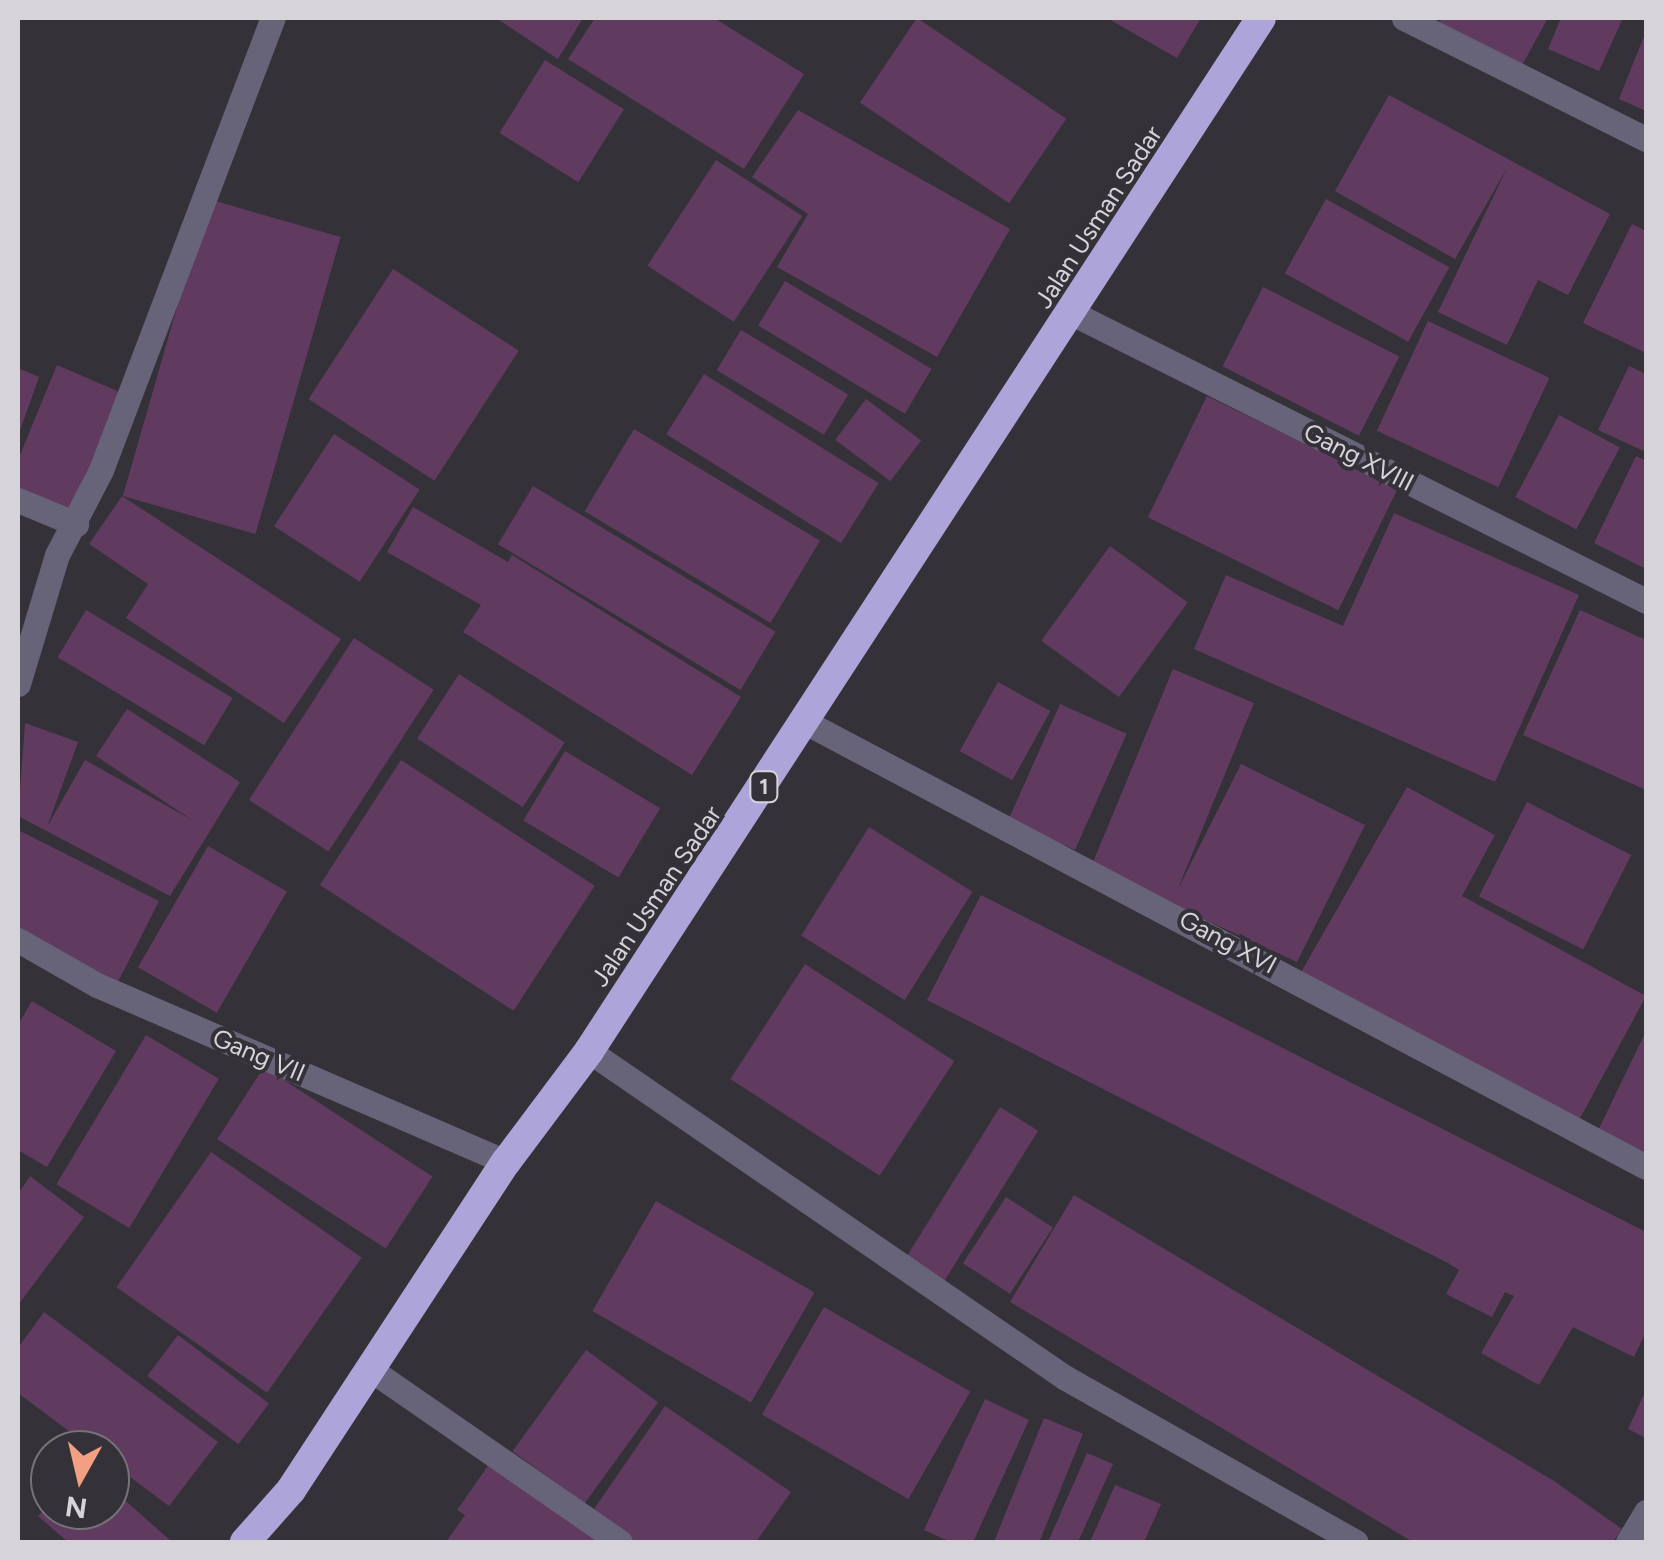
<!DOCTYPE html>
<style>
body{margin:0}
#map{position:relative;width:1664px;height:1560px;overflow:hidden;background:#353138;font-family:Figtree,sans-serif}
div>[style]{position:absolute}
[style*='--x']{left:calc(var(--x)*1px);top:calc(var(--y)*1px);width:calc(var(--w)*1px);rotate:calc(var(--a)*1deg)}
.building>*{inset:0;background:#613b5f;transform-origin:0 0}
.street>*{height:25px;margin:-12.5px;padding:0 12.5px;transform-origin:12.5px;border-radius:12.5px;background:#676379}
.highway>*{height:30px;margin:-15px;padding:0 15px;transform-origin:15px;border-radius:15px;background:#ada4d9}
span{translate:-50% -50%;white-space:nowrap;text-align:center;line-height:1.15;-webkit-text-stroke:8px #353138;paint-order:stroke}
.shield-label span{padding:2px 8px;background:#353138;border:2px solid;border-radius:8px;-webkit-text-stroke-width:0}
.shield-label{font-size:22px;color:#d6d4d8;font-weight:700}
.street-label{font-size:25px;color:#d6d4d8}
.frame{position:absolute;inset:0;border:20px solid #d6d4d8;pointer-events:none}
.north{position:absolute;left:30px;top:1430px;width:100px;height:100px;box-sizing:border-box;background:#353138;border:2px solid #757278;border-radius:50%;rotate:188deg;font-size:28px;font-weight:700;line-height:40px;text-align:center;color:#d6d4d8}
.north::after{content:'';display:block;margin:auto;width:35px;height:45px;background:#f3a082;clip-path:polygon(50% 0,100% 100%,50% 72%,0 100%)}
</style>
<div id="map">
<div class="building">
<div style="clip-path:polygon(496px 18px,583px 18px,558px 59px)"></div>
<div style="clip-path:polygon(595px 18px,714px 18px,804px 74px,744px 169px,568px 59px)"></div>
<div style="left:917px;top:18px;width:180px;height:102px;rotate:34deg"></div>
<div style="clip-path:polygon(1107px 18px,1201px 18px,1177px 58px)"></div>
<div style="clip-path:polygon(1442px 18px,1548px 18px,1520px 69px,1438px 24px)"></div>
<div style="clip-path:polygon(1561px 18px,1623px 18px,1599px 71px,1548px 49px)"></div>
<div style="clip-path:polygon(1646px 31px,1646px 111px,1619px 99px)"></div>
<div style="left:545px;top:60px;width:93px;height:86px;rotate:32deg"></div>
<div style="clip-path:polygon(1389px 95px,1610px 214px,1568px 295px,1538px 280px,1507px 345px,1438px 312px,1507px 168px,1455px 259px,1335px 191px)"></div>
<div style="clip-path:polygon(798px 110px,1010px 229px,937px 357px,777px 267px,808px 214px,752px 177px)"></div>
<div style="left:716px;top:160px;width:103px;height:126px;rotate:33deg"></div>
<div style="left:208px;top:199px;width:138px;height:309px;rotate:16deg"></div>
<div style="left:1326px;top:199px;width:141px;height:85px;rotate:29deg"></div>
<div style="clip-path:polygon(1632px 224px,1646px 231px,1646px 353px,1583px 323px)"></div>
<div style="left:393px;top:269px;width:150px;height:155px;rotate:33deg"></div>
<div style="left:785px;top:281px;width:171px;height:52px;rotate:31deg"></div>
<div style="left:1263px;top:287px;width:153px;height:89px;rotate:27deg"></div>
<div style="left:1428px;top:321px;width:134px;height:121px;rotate:25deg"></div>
<div style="left:741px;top:330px;width:125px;height:47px;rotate:31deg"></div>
<div style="clip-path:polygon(57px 365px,124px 394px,74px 511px,18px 488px,18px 460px)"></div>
<div style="clip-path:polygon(1629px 366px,1646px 374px,1646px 452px,1598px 430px)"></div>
<div style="clip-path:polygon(18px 368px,39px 377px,18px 436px)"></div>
<div style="left:704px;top:374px;width:206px;height:71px;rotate:32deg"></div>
<div style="left:1207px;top:396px;width:212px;height:135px;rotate:26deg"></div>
<div style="left:866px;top:399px;width:69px;height:51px;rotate:37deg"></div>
<div style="left:1559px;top:415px;width:69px;height:93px;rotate:28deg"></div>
<div style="left:634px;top:429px;width:217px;height:96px;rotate:31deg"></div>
<div style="left:334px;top:434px;width:102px;height:110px;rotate:33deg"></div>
<div style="clip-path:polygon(1636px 456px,1646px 461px,1646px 569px,1594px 543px)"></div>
<div style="left:533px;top:486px;width:283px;height:68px;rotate:31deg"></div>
<div style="clip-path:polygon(122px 496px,341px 639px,284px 723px,126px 618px,148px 584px,89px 544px)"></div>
<div style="clip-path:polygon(413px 507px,508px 562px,512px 555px,741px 697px,692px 775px,463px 632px,481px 605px,387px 552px)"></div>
<div style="clip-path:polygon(1394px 513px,1579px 595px,1495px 782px,1194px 649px,1226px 575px,1343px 626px)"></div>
<div style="left:1110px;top:546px;width:96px;height:117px;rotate:36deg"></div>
<div style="left:86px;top:610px;width:171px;height:55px;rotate:31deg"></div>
<div style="clip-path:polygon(1580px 610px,1646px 640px,1646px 790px,1523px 735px)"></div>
<div style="left:354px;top:638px;width:95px;height:193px;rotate:33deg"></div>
<div style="clip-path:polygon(1173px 669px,1254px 703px,1177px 891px,1241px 764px,1365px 825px,1297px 962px,1091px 867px)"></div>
<div style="left:459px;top:674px;width:126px;height:77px;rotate:33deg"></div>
<div style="left:998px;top:682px;width:60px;height:79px;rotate:29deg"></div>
<div style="left:1060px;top:704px;width:73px;height:127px;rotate:24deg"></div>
<div style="clip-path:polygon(127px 709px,240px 782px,170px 896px,18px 816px,25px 723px,78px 742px,47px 827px,85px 760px,192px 820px,96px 756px)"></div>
<div style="left:565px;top:751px;width:111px;height:81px;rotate:31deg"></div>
<div style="left:401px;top:760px;width:231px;height:149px;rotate:33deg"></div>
<div style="clip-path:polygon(1407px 787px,1495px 835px,1462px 896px,1646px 996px,1577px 1124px,1300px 974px)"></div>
<div style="left:1527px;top:802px;width:117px;height:106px;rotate:27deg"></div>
<div style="left:869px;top:827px;width:122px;height:128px;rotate:32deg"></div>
<div style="clip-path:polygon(18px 830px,159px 901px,118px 982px,18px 931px)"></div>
<div style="left:208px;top:846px;width:91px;height:140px;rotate:30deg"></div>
<div style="clip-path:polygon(981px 895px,1646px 1232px,1646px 1332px,1634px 1357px,1573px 1327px,1539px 1385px,1481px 1353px,1514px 1296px,1505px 1292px,1492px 1317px,1446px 1294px,1459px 1270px,1448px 1263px,927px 1000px)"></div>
<div style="left:805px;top:964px;width:178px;height:137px;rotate:33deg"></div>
<div style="clip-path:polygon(32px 1001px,116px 1051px,47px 1167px,18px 1150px,18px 1025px)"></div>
<div style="clip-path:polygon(1646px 1031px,1646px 1162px,1595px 1137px)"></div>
<div style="left:146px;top:1035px;width:85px;height:174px;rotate:31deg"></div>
<div style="left:264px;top:1067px;width:201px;height:86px;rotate:33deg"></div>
<div style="left:1000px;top:1107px;width:45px;height:178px;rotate:32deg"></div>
<div style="left:211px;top:1152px;width:184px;height:165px;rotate:35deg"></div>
<div style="clip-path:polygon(30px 1176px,84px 1217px,18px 1305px,18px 1194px)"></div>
<div style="clip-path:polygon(1074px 1195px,1554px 1481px,1622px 1529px,1613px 1542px,1413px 1542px,1010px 1302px)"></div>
<div style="left:1006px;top:1197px;width:56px;height:79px;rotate:33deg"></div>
<div style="left:656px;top:1201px;width:183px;height:127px;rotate:30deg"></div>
<div style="left:824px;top:1307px;width:169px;height:124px;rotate:30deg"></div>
<div style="clip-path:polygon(44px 1312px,218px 1442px,169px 1506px,110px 1462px,110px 1450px,94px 1450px,18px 1393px,18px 1348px)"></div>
<div style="left:178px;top:1335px;width:114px;height:51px;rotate:37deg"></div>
<div style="left:586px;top:1350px;width:89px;height:125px;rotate:36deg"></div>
<div style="clip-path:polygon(1646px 1390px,1646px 1438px,1628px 1429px)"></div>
<div style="clip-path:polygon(985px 1399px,1029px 1420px,973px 1542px,951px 1542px,924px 1530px)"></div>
<div style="clip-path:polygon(665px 1406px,791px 1492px,756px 1542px,636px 1542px,592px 1512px)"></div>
<div style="left:1044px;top:1418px;width:42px;height:134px;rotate:22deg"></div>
<div style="clip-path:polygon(1087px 1453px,1113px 1464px,1078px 1542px,1048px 1542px)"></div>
<div style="clip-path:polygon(495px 1456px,617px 1542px,446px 1542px,465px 1515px,457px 1510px)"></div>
<div style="clip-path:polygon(1115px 1485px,1161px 1504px,1144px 1542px,1090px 1542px)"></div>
<div style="clip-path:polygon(110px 1487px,172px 1542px,68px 1542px,38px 1516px,50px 1503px,50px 1510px,110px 1510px)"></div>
</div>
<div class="street">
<div style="--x:1404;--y:18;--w:271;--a:26.6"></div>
<div style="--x:1072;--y:313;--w:642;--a:26.64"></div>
<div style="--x:18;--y:500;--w:63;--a:22.5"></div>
<div style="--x:18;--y:684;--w:135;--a:-73.2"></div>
<div style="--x:57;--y:555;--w:96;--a:-62.6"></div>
<div style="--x:101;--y:470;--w:484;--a:-69.2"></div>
<div style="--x:807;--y:723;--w:949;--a:27.89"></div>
<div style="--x:18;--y:940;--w:91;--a:29.7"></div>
<div style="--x:97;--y:985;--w:446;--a:23.4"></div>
<div style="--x:589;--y:1051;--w:576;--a:34.46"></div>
<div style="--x:1064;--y:1377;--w:335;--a:29.5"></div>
<div style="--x:370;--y:1369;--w:304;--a:34.7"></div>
<div style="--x:1628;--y:1542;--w:35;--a:-59"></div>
</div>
<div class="highway">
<div style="--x:245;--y:1542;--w:69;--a:-48.5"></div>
<div style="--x:291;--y:1490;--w:392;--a:-56.8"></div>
<div style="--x:506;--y:1162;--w:139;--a:-53.2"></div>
<div style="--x:589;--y:1051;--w:1232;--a:-56.95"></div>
</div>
<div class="shield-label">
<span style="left:764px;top:787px">1</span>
</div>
<div class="street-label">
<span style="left:1098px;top:217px;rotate:-57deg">Jalan Usman Sadar</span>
<span style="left:1359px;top:457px;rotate:27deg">Gang XVIII</span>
<span style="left:656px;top:896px;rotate:-56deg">Jalan Usman Sadar</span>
<span style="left:1228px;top:942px;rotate:28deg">Gang XVI</span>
<span style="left:259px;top:1055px;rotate:23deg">Gang VII</span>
</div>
<div class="frame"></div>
<div class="north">N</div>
</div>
